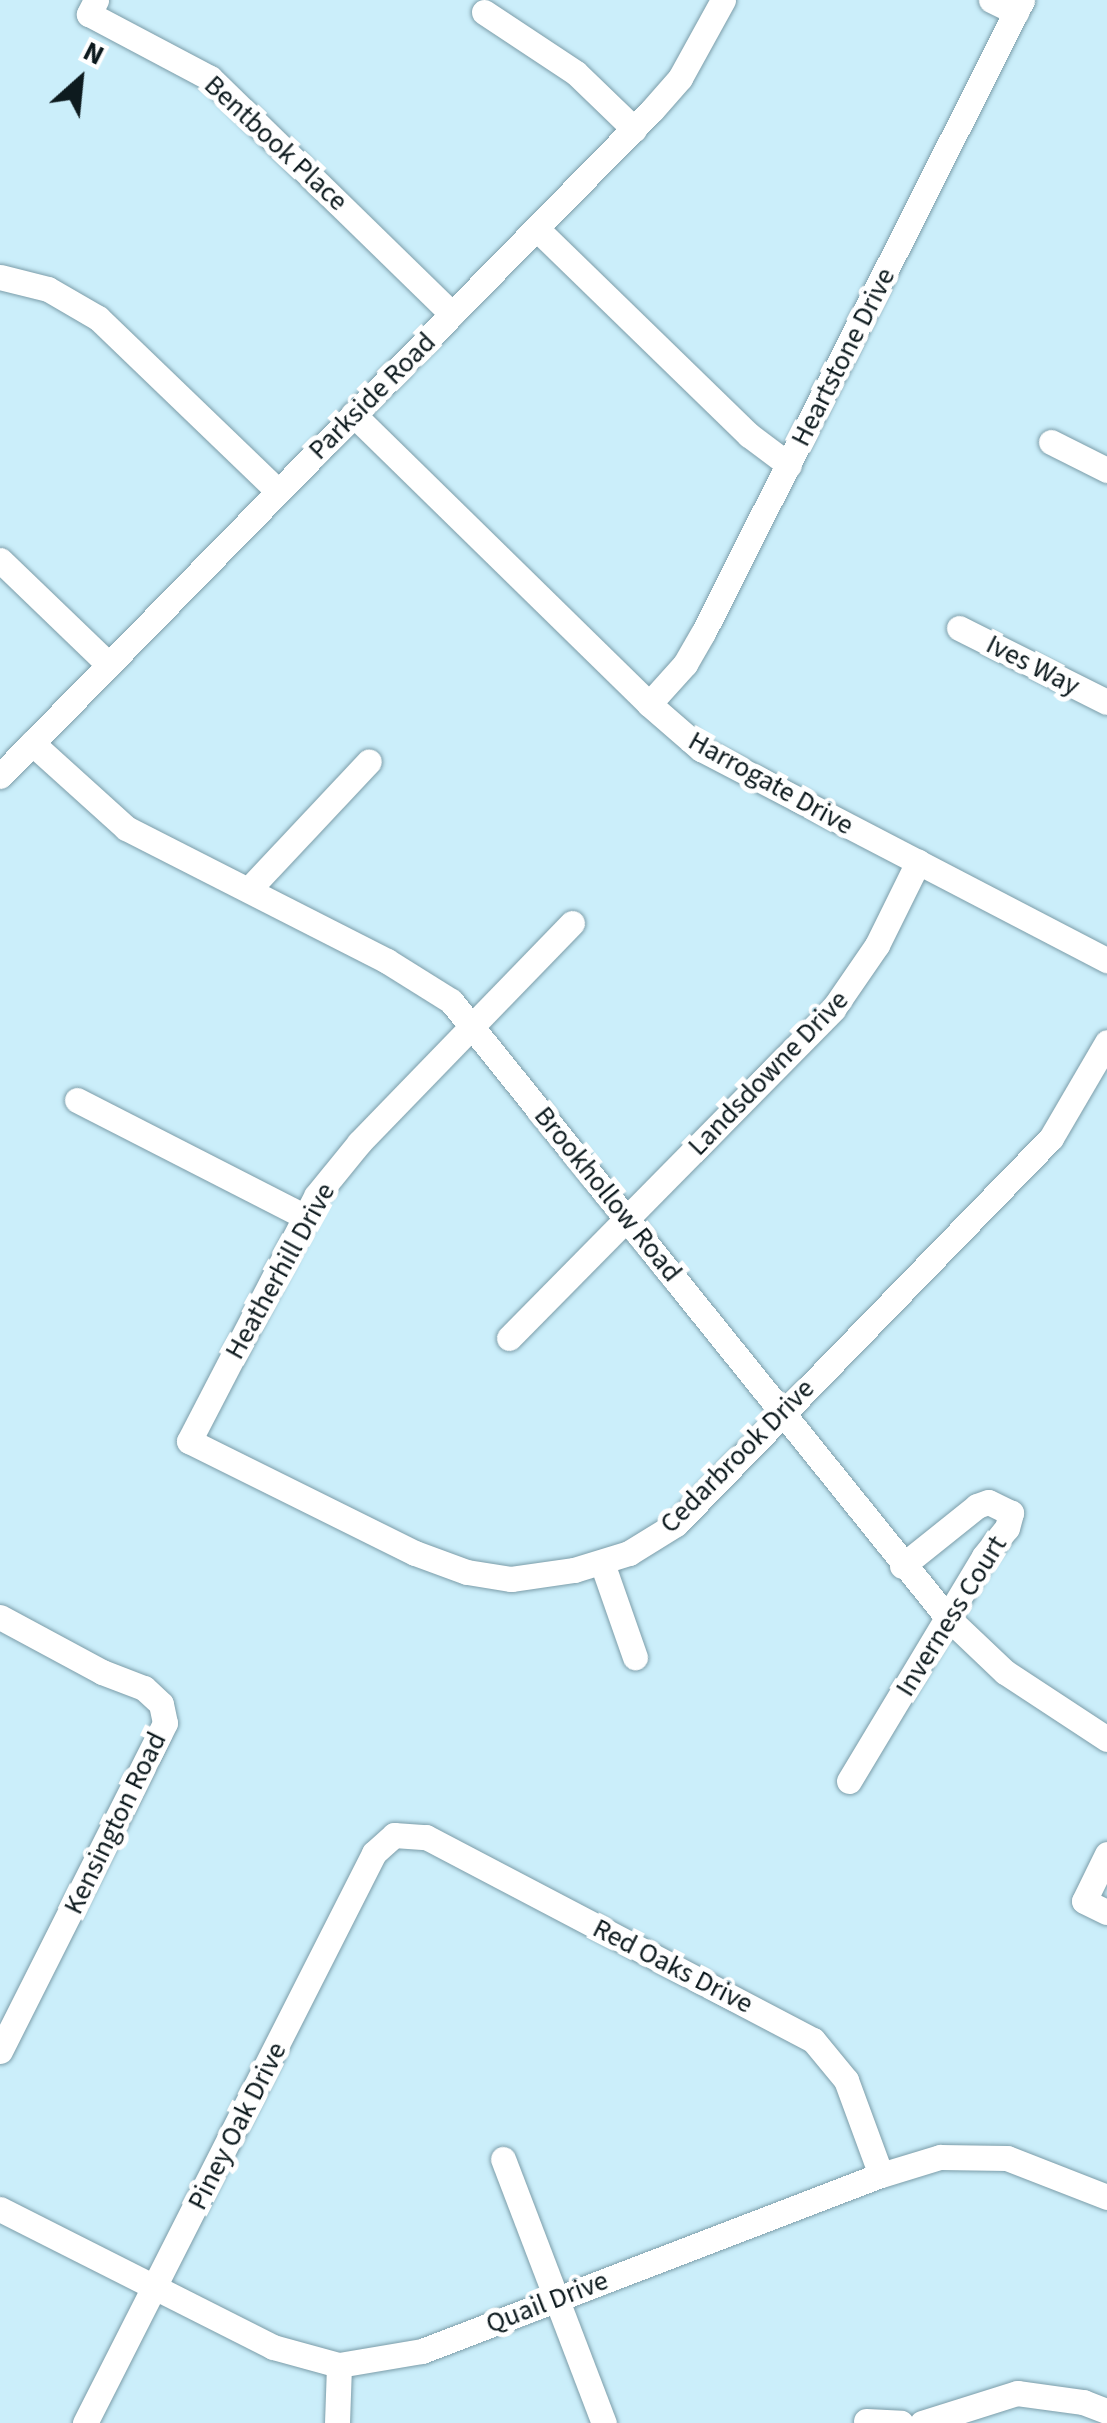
<!DOCTYPE html>
<style>
body{margin:0}
#map{position:relative;width:1107px;height:2423px;overflow:hidden;background:#cbeefa;font-family:"Source Sans 3",sans-serif}
div>[style]{position:absolute}
[style*='--x']{left:calc(var(--x)*1px);top:calc(var(--y)*1px);width:calc(var(--w)*1px);rotate:calc(var(--a)*1deg)}
.roads{filter:drop-shadow(0 0 2px #7c9da9) drop-shadow(0 0 2px #7c9da9)}
.minor>*{height:25px;margin:-12.5px;padding:0 12.5px;transform-origin:12.5px;border-radius:12.5px;background:#fff}
span{translate:-50% -50%;white-space:nowrap;text-align:center;line-height:1.15;-webkit-text-stroke:10px #fff;paint-order:stroke}
.street-label{font-size:28px;color:#0d1a1e}
.north{position:absolute;left:30px;top:30px;width:100px;height:100px;-webkit-text-stroke:8px #fff;paint-order:stroke;rotate:27deg;font-size:28px;font-weight:700;line-height:40px;text-align:center;color:#0d1a1e}
.north::after{content:'';display:block;margin:auto;width:35px;height:45px;background:#0d1a1e;clip-path:polygon(50% 0,100% 100%,50% 72%,0 100%)}
</style>
<div id="map">
<div class="roads">
<div class="minor">
<div style="--x:96;--y:0;--w:16;--a:117"></div>
<div style="--x:89;--y:14;--w:137;--a:27.9"></div>
<div style="--x:210;--y:78;--w:338;--a:44.3"></div>
<div style="--x:991;--y:0;--w:28;--a:26"></div>
<div style="--x:484;--y:12;--w:110;--a:33.5"></div>
<div style="--x:576;--y:73;--w:81;--a:44"></div>
<div style="--x:537;--y:229;--w:296;--a:44.2"></div>
<div style="--x:749;--y:435;--w:50;--a:36.9"></div>
<div style="--x:0;--y:277;--w:49;--a:14"></div>
<div style="--x:48;--y:289;--w:58;--a:30.1"></div>
<div style="--x:98;--y:318;--w:250;--a:43.9"></div>
<div style="--x:353;--y:414;--w:414;--a:44.4"></div>
<div style="--x:649;--y:704;--w:69;--a:40.9"></div>
<div style="--x:701;--y:749;--w:458;--a:27.5"></div>
<div style="--x:1051;--y:442;--w:63;--a:26.6"></div>
<div style="--x:0;--y:560;--w:151;--a:43.9"></div>
<div style="--x:959;--y:628;--w:165;--a:26.6"></div>
<div style="--x:649;--y:704;--w:54;--a:-48"></div>
<div style="--x:685;--y:664;--w:36;--a:-60"></div>
<div style="--x:703;--y:633;--w:709;--a:-63.25"></div>
<div style="--x:32;--y:743;--w:127;--a:42.1"></div>
<div style="--x:126;--y:828;--w:293;--a:27"></div>
<div style="--x:387;--y:961;--w:75;--a:32"></div>
<div style="--x:451;--y:1001;--w:791;--a:51.16"></div>
<div style="--x:947;--y:1617;--w:80;--a:43.5"></div>
<div style="--x:1005;--y:1672;--w:122;--a:33.3"></div>
<div style="--x:0;--y:776;--w:932;--a:-45.61"></div>
<div style="--x:652;--y:110;--w:43;--a:-48.8"></div>
<div style="--x:680;--y:78;--w:89;--a:-61.1"></div>
<div style="--x:249;--y:889;--w:175;--a:-46.8"></div>
<div style="--x:572;--y:923;--w:306;--a:134.1"></div>
<div style="--x:359;--y:1143;--w:68;--a:129.1"></div>
<div style="--x:316;--y:1196;--w:276;--a:117.4"></div>
<div style="--x:189;--y:1441;--w:252;--a:26.4"></div>
<div style="--x:415;--y:1553;--w:55;--a:20.1"></div>
<div style="--x:467;--y:1572;--w:45;--a:9"></div>
<div style="--x:511;--y:1579;--w:64;--a:-8.1"></div>
<div style="--x:574;--y:1570;--w:58;--a:-17.2"></div>
<div style="--x:629;--y:1553;--w:55;--a:-31.7"></div>
<div style="--x:676;--y:1524;--w:538;--a:-45.83"></div>
<div style="--x:1051;--y:1138;--w:111;--a:-59.7"></div>
<div style="--x:77;--y:1100;--w:255;--a:27.1"></div>
<div style="--x:509;--y:1338;--w:462;--a:-45.4"></div>
<div style="--x:833;--y:1009;--w:78;--a:-55.5"></div>
<div style="--x:877;--y:945;--w:93;--a:-63.7"></div>
<div style="--x:602;--y:1563;--w:100;--a:70.7"></div>
<div style="--x:0;--y:1617;--w:116;--a:28.3"></div>
<div style="--x:102;--y:1672;--w:45;--a:20.9"></div>
<div style="--x:144;--y:1688;--w:23;--a:43"></div>
<div style="--x:161;--y:1704;--w:19;--a:78"></div>
<div style="--x:165;--y:1723;--w:367;--a:116.7"></div>
<div style="--x:849;--y:1781;--w:262;--a:-59"></div>
<div style="--x:984;--y:1556;--w:36;--a:-51"></div>
<div style="--x:1007;--y:1528;--w:16;--a:-75"></div>
<div style="--x:1011;--y:1513;--w:25;--a:-154"></div>
<div style="--x:988;--y:1502;--w:12;--a:160"></div>
<div style="--x:977;--y:1506;--w:96;--a:141.3"></div>
<div style="--x:1107;--y:1854;--w:52;--a:116.1"></div>
<div style="--x:1084;--y:1901;--w:25;--a:26"></div>
<div style="--x:503;--y:2159;--w:283;--a:69.1"></div>
<div style="--x:0;--y:2209;--w:306;--a:26.8"></div>
<div style="--x:273;--y:2347;--w:68;--a:15.3"></div>
<div style="--x:339;--y:2365;--w:84;--a:-9.6"></div>
<div style="--x:422;--y:2351;--w:492;--a:-21"></div>
<div style="--x:881;--y:2175;--w:62;--a:-17"></div>
<div style="--x:940;--y:2157;--w:67;--a:0.9"></div>
<div style="--x:1007;--y:2158;--w:107;--a:21.3"></div>
<div style="--x:866;--y:2421;--w:35;--a:3"></div>
<div style="--x:85;--y:2423;--w:639;--a:-63.11"></div>
<div style="--x:374;--y:1853;--w:27;--a:-42"></div>
<div style="--x:394;--y:1835;--w:32;--a:4"></div>
<div style="--x:426;--y:1837;--w:437;--a:27.7"></div>
<div style="--x:813;--y:2040;--w:52;--a:50.5"></div>
<div style="--x:846;--y:2080;--w:101;--a:69.8"></div>
<div style="--x:337;--y:2423;--w:58;--a:-88"></div>
<div style="--x:922;--y:2423;--w:100;--a:-17.5"></div>
<div style="--x:1017;--y:2393;--w:67;--a:7.8"></div>
<div style="--x:1083;--y:2402;--w:26;--a:21"></div>
</div>
</div>
<div class="street-label">
<span style="left:276px;top:143px;rotate:43deg">Bentbook Place</span>
<span style="left:843px;top:357px;rotate:-63deg">Heartstone Drive</span>
<span style="left:372px;top:396px;rotate:-45deg">Parkside Road</span>
<span style="left:1033px;top:665px;rotate:27deg">Ives Way</span>
<span style="left:771px;top:783px;rotate:29deg">Harrogate Drive</span>
<span style="left:768px;top:1073px;rotate:-46deg">Landsdowne Drive</span>
<span style="left:608px;top:1194px;rotate:51deg">Brookhollow Road</span>
<span style="left:280px;top:1271px;rotate:-61deg">Heatherhill Drive</span>
<span style="left:737px;top:1456px;rotate:-45deg">Cedarbrook Drive</span>
<span style="left:951px;top:1616px;rotate:-58deg">Inverness Court</span>
<span style="left:115px;top:1823px;rotate:-64deg">Kensington Road</span>
<span style="left:673px;top:1966px;rotate:27deg">Red Oaks Drive</span>
<span style="left:237px;top:2126px;rotate:-63deg">Piney Oak Drive</span>
<span style="left:547px;top:2302px;rotate:-21deg">Quail Drive</span>
</div>
<div class="north">N</div>
</div>
